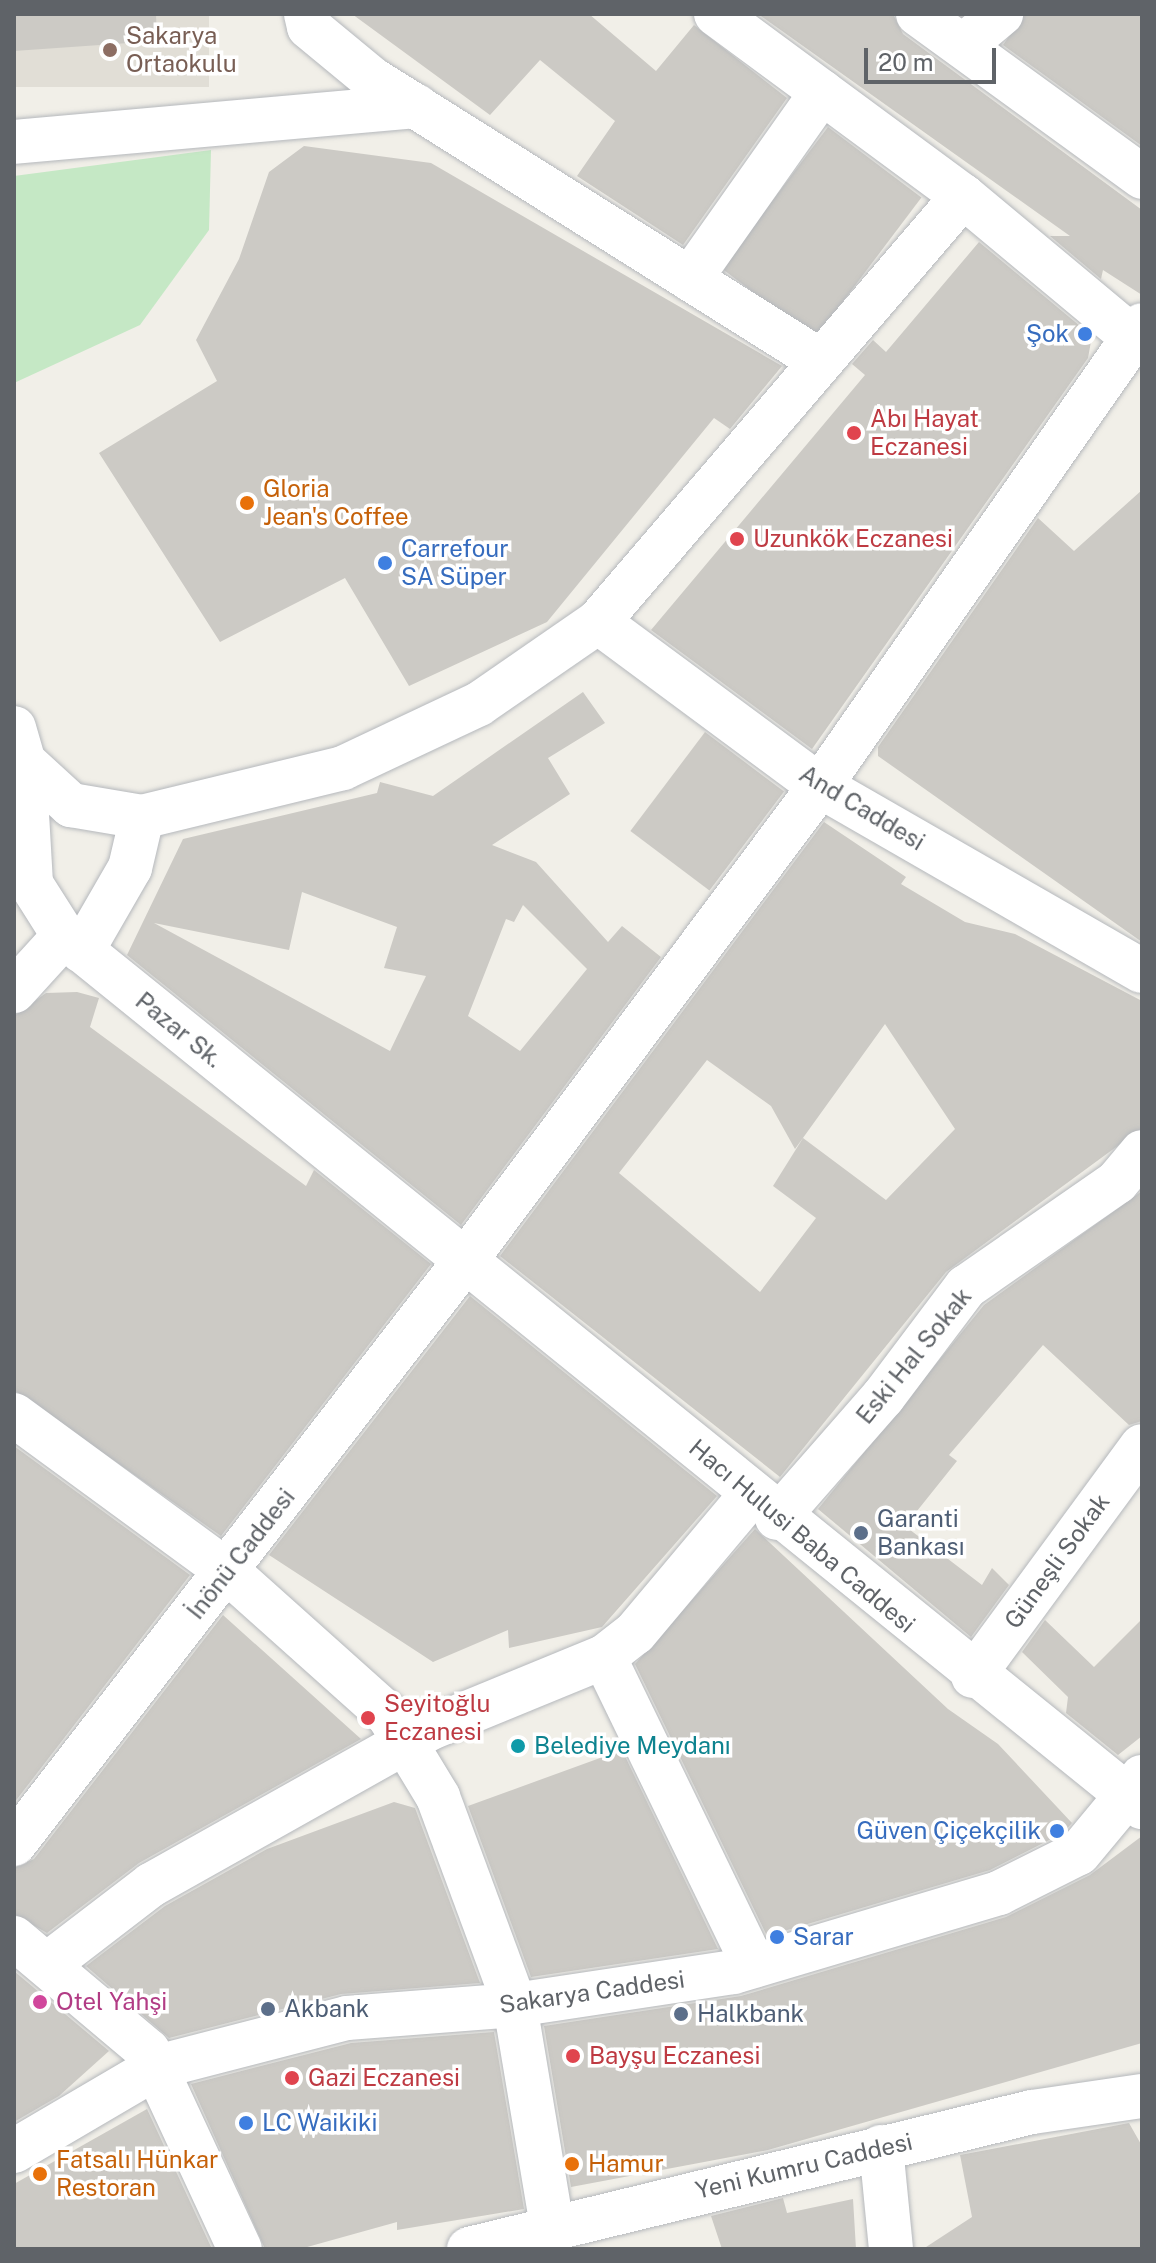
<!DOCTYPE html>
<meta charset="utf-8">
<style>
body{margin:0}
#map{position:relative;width:1156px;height:2263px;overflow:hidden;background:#f1efe8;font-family:"Public Sans",sans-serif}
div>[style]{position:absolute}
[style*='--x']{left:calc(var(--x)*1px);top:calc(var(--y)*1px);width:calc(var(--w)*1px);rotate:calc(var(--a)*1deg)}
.education>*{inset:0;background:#e1ded6;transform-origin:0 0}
.green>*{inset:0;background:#c5e8c5}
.building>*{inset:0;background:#cccac5;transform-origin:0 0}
.roads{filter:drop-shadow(0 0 2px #b5b8bc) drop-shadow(0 0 2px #b5b8bc)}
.street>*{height:44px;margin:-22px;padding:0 22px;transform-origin:22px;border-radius:22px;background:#fff}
.dots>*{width:22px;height:22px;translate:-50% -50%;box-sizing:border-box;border:4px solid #fff;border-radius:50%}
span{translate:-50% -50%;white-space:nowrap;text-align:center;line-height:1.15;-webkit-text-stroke:7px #fff;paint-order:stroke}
.education-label{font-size:24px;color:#785e54}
.left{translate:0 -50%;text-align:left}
.shop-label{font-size:24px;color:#366cbe}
.right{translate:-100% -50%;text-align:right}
.health-label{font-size:24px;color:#be3a42}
.food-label{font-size:24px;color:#c56008}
.street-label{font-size:24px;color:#5f6368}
.service-label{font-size:24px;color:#4e5e75}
.culture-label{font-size:24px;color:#0d838f}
.hotel-label{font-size:24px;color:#b23c85}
.frame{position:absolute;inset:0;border:16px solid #5f6368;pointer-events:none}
.scale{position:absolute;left:864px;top:48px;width:132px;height:36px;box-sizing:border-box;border:4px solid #5f6368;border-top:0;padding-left:10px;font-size:24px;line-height:28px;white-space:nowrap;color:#5f6368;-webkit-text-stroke:6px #fff;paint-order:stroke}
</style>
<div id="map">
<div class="education">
<div style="left:14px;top:14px;width:195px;height:73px"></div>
</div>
<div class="green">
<div style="clip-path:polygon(211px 150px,209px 230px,140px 325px,14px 383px,14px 176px)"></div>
</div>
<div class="building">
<div style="clip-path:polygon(14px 14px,156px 14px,157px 41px,14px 51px)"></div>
<div style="clip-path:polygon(352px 14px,589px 14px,656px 71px,694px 25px,787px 98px,683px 245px,577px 176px,615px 121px,540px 60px,490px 115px)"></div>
<div style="clip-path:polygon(758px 14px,893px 14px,903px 34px,1142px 210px,1142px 295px,1103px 270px,1101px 279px,1050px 236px,1070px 236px)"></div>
<div style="clip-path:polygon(1025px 14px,1142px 14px,1142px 146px,1003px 45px)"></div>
<div style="left:828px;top:127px;width:117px;height:177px;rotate:37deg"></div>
<div style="clip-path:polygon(304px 146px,431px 163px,782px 366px,730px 429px,714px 418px,547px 622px,409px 686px,345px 578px,220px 642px,99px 453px,217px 381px,196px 340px,239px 259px,269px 172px)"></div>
<div style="clip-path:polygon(979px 242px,1092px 336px,1088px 358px,812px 749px,651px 630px,865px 375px,852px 364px,873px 340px,886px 352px)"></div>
<div style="clip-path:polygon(1142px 490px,1142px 942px,878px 756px,878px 747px,1038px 518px,1074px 551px)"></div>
<div style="clip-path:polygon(evenodd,583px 692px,605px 723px,548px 758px,570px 794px,492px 845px,536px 862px,608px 942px,622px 926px,661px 957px,461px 1225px,127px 955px,183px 839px,377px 793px,380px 782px,433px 796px,583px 692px,302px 892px,397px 927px,384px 968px,426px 976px,390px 1051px,154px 923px,289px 950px,302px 892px,583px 692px,523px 905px,587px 969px,520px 1051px,468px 1016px,506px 919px,514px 922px,523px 905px)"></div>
<div style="left:705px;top:732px;width:99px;height:124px;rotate:37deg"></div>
<div style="clip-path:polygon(evenodd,824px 822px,906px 877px,901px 884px,965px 922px,1015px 934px,1142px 1001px,1142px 1128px,946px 1272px,780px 1477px,500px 1256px,824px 822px,885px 1024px,955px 1129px,886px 1200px,803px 1138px,773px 1186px,816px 1218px,760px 1292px,619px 1173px,707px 1060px,771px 1106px,795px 1149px,885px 1024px)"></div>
<div style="clip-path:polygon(77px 992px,99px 998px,90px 1027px,306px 1186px,314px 1170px,431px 1264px,221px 1536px,14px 1390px,14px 1016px,46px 993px)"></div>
<div style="clip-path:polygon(1142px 1191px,1142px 1421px,1129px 1425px,1043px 1345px,949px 1455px,957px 1461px,905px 1526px,982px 1585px,992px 1568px,1009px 1585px,971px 1637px,818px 1509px,984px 1305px)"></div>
<div style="clip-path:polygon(470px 1296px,717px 1496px,602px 1627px,509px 1648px,508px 1630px,433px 1662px,269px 1555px)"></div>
<div style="clip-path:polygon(14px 1446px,190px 1575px,14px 1803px)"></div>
<div style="clip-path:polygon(755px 1529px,948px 1709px,998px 1744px,1072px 1823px,1063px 1833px,990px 1870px,767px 1936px,635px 1664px)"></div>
<div style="clip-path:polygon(223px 1615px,361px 1739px,139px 1863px,47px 1933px,14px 1914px,14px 1868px,34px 1859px)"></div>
<div style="clip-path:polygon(1142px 1619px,1142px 1736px,1118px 1755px,1066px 1713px,1068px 1697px,1022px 1652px,1045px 1620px,1094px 1667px)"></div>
<div style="clip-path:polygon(622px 1750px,718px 1949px,531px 1977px,468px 1806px)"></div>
<div style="clip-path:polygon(394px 1802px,415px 1808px,480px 1983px,341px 1994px,169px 2038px,86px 1966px,165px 1906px,267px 1849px)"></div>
<div style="clip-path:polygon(1142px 1836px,1142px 2043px,768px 2150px,571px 2187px,544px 2026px,741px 1996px,1006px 1917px,1090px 1875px)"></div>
<div style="clip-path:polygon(14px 1971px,109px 2051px,59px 2096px,14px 2122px)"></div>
<div style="clip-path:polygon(494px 2032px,524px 2209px,397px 2230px,397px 2222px,300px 2249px,265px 2249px,191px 2084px,351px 2043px)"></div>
<div style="clip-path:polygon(147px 2109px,212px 2249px,14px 2249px,14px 2184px)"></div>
<div style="clip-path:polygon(1129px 2123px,1142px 2146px,1142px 2249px,923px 2249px,972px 2217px,960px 2155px)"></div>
<div style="clip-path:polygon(783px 2198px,787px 2213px,853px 2199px,856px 2249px,722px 2249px,711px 2216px)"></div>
</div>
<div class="roads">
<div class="street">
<div style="--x:306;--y:14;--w:13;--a:77"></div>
<div style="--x:309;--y:27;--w:82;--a:39.5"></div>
<div style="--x:372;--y:79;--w:528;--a:32.15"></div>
<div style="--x:716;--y:14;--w:307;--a:36.4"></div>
<div style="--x:963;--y:196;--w:233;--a:39.8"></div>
<div style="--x:918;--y:14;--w:277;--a:36"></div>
<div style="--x:963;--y:46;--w:50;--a:-40.1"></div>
<div style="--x:14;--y:142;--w:404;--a:-5.1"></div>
<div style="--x:690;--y:279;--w:229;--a:-54.8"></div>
<div style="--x:598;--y:622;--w:276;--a:36.5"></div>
<div style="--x:820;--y:786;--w:371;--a:29.9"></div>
<div style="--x:14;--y:728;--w:35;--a:74"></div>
<div style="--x:24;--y:762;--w:122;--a:86.7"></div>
<div style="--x:31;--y:884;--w:62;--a:57.6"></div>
<div style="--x:64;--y:936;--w:1386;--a:38.94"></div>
<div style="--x:24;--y:762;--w:64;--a:42.5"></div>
<div style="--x:71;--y:805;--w:72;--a:9.6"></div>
<div style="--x:142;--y:817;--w:207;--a:-13.7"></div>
<div style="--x:343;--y:768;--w:150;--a:-25.2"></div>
<div style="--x:479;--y:704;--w:145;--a:-34.6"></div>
<div style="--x:598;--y:622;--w:561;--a:-49.41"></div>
<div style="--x:82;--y:951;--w:96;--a:-60"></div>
<div style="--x:130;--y:868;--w:52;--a:-76.8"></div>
<div style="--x:14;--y:991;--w:74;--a:-47.7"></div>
<div style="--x:14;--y:1415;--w:264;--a:36.2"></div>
<div style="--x:227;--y:1571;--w:217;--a:41.8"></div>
<div style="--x:389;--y:1716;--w:95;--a:58.8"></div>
<div style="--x:438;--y:1797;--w:222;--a:69.7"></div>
<div style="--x:515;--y:2005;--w:225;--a:80.5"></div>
<div style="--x:777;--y:1518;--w:161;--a:-48.8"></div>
<div style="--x:883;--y:1397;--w:138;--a:-53"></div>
<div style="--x:966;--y:1287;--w:184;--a:-34.8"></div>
<div style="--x:1117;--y:1182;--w:39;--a:-50"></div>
<div style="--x:604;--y:1657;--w:39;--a:-38"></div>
<div style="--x:635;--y:1633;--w:179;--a:-50"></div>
<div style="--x:973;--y:1676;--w:285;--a:-53.7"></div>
<div style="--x:14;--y:1844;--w:737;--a:-52.28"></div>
<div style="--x:465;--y:1261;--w:593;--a:-53.23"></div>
<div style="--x:820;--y:786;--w:562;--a:-55.07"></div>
<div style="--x:14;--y:1938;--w:175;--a:40.1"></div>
<div style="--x:148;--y:2051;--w:218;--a:65.1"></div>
<div style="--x:48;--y:1964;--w:130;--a:-37.5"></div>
<div style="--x:151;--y:1885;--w:323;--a:-29.3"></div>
<div style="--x:433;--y:1727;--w:185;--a:-22.3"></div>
<div style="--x:604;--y:1657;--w:343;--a:64.1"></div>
<div style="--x:881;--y:2147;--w:102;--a:84.4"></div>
<div style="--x:14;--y:2151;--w:166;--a:-30.4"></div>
<div style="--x:157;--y:2067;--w:196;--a:-14.5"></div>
<div style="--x:347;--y:2018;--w:169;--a:-4.4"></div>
<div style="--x:515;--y:2005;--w:221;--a:-8.6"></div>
<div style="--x:734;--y:1972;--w:277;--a:-16.6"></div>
<div style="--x:999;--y:1893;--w:89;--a:-26.6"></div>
<div style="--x:1079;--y:1853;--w:99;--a:-50.3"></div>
<div style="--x:469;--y:2249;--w:579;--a:-13.68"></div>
<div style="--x:1032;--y:2112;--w:111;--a:-8.3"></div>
</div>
</div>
<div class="dots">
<div style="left:110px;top:50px;background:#8d6e63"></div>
<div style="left:1085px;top:334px;background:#3f7fe0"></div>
<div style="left:854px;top:433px;background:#e0444e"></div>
<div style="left:247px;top:503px;background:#e8710a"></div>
<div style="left:737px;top:539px;background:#e0444e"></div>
<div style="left:385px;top:563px;background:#3f7fe0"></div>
<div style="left:861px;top:1533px;background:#5c6f8a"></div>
<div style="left:368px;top:1718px;background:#e0444e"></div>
<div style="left:518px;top:1746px;background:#0f9aa8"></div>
<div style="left:1057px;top:1831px;background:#3f7fe0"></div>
<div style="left:777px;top:1937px;background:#3f7fe0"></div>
<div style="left:40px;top:2002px;background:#d1479c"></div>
<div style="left:268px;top:2009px;background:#5c6f8a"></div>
<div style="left:681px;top:2014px;background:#5c6f8a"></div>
<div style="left:573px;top:2056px;background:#e0444e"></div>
<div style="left:292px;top:2078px;background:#e0444e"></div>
<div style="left:246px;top:2123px;background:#3f7fe0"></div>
<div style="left:572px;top:2164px;background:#e8710a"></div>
<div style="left:40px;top:2174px;background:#e8710a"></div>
</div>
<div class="education-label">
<span class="left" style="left:126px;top:50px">Sakarya<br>Ortaokulu</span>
</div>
<div class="shop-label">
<span class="right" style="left:1069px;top:334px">Şok</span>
<span class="left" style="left:401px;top:563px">Carrefour<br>SA Süper</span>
<span class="right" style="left:1041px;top:1831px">Güven Çiçekçilik</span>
<span class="left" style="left:793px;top:1937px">Sarar</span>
<span class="left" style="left:262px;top:2123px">LC Waikiki</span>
</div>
<div class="health-label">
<span class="left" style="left:870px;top:433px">Abı Hayat<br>Eczanesi</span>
<span class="left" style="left:753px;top:539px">Uzunkök Eczanesi</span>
<span class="left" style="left:384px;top:1718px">Seyitoğlu<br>Eczanesi</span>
<span class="left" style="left:589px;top:2056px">Bayşu Eczanesi</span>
<span class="left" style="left:308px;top:2078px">Gazi Eczanesi</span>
</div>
<div class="food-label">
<span class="left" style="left:263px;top:503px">Gloria<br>Jean's Coffee</span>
<span class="left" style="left:56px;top:2174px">Fatsalı Hünkar<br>Restoran</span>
<span class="left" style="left:588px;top:2164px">Hamur</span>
</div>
<div class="street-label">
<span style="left:862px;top:808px;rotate:31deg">And Caddesi</span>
<span style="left:179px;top:1030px;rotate:39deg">Pazar Sk.</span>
<span style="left:914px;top:1356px;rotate:-51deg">Eski Hal Sokak</span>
<span style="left:802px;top:1536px;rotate:40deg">Hacı Hulusi Baba Caddesi</span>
<span style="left:241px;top:1554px;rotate:-52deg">İnönü Caddesi</span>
<span style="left:1057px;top:1561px;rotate:-54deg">Güneşli Sokak</span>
<span style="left:592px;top:1992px;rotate:-8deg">Sakarya Caddesi</span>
<span style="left:804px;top:2166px;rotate:-13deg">Yeni Kumru Caddesi</span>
</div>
<div class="service-label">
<span class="left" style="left:877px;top:1533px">Garanti<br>Bankası</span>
<span class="left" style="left:284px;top:2009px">Akbank</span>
<span class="left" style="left:697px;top:2014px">Halkbank</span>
</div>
<div class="culture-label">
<span class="left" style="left:534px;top:1746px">Belediye Meydanı</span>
</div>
<div class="hotel-label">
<span class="left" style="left:56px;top:2002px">Otel Yahşi</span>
</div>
<div class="frame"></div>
<div class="scale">20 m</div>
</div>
